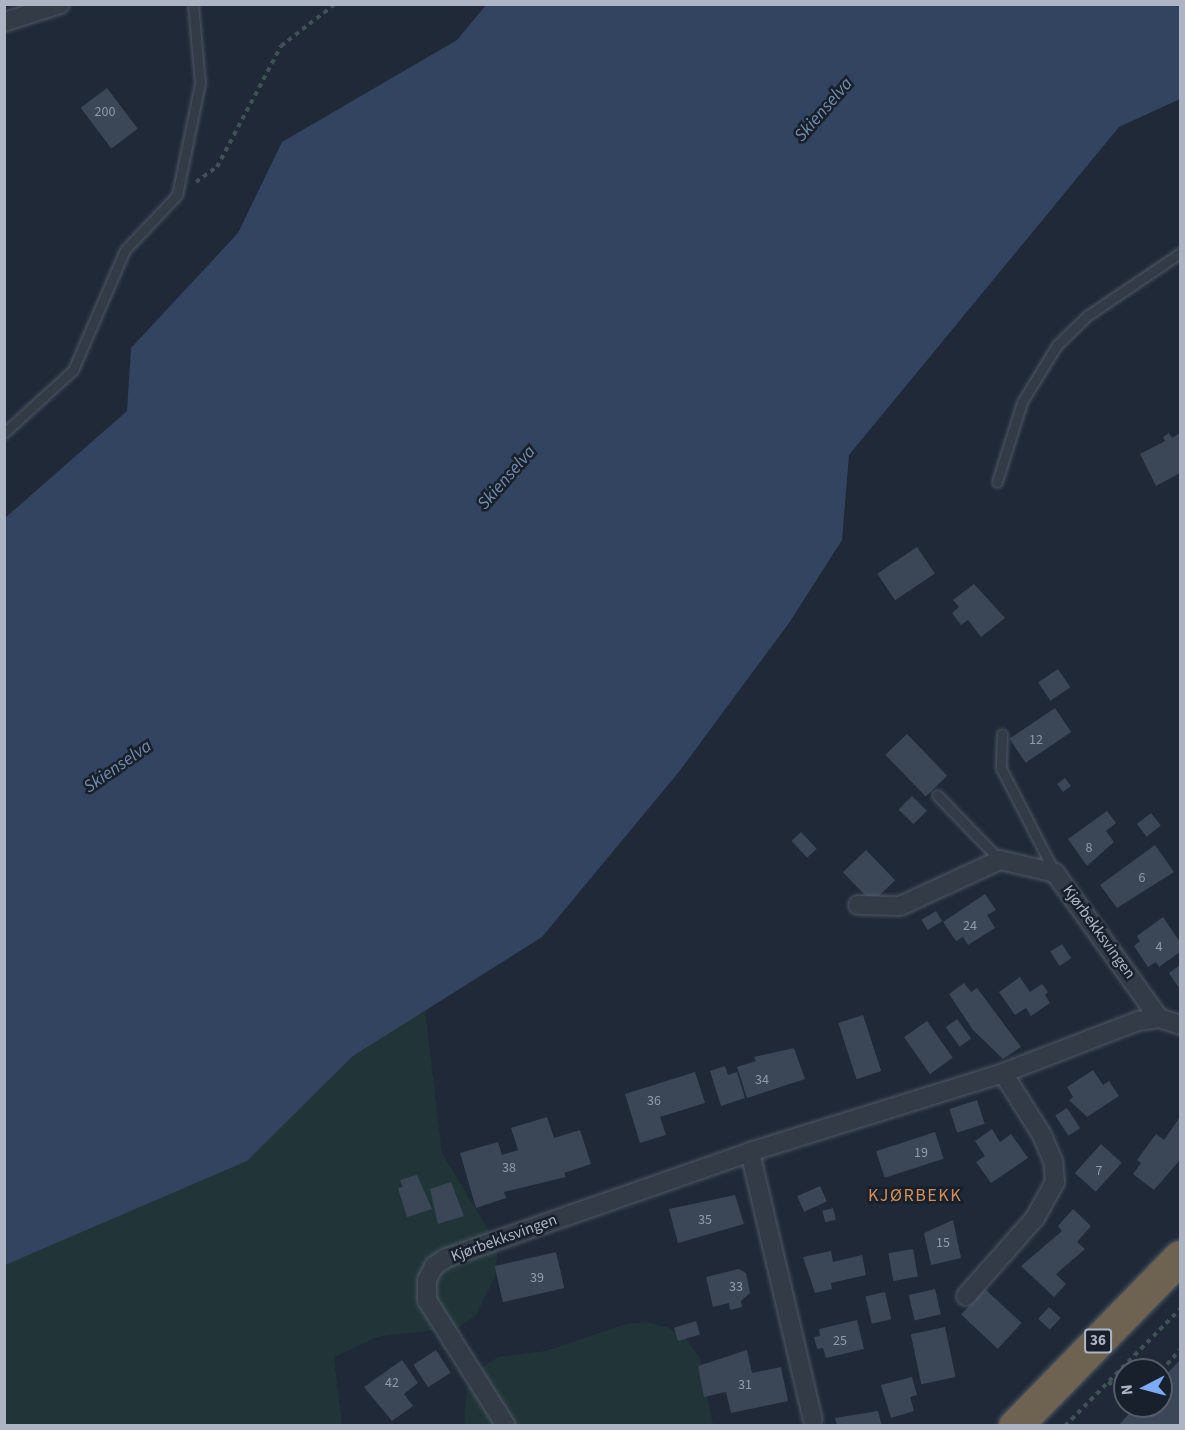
<!DOCTYPE html>
<meta charset="utf-8">
<style>
body{margin:0}
#map{position:relative;width:1185px;height:1430px;overflow:hidden;background:#1f2937;font-family:"Source Sans 3",sans-serif}
div>[style]{position:absolute}
[style*='--x']{left:calc(var(--x)*1px);top:calc(var(--y)*1px);width:calc(var(--w)*1px);rotate:calc(var(--a)*1deg)}
.green>*{inset:0;background:#213538}
.water>*{inset:0;background:#32445f}
.building>*{inset:0;background:#3b4757;transform-origin:0 0}
.path>*{height:4px;margin-top:-2px;transform-origin:0;background:repeating-linear-gradient(90deg,#3f5255 0 4.5px,transparent 0 9px)}
.roads{filter:drop-shadow(0 0 2px #505865) drop-shadow(0 0 2px #505865)}
.lane>*{height:9px;margin:-4.5px;padding:0 4.5px;transform-origin:4.5px;border-radius:4.5px;background:#333b47}
.street>*{height:18px;margin:-9px;padding:0 9px;transform-origin:9px;border-radius:9px;background:#333b47}
.highway>*{height:33px;margin:-16.5px;padding:0 16.5px;transform-origin:16.5px;border-radius:16.5px;background:#6e6250}
span{translate:-50% -50%;white-space:nowrap;text-align:center;line-height:1.15;-webkit-text-stroke:5px #18202c;paint-order:stroke}
.number-label{font-size:14px;color:#909aa9}
.number-label span{-webkit-text-stroke-width:0}
.shield-label span{padding:2px 4px;background:#18202c;border:2px solid;border-radius:4px;-webkit-text-stroke-width:0}
.shield-label{font-size:15px;color:#adb5c4;font-weight:700}
.street-label{font-size:16px;color:#adb5c4}
.water-label{font-size:18px;color:#748cad;font-style:italic}
.neighbourhood-label{font-size:18px;color:#d49058;letter-spacing:1.5px}
.frame{position:absolute;inset:0;border:6px solid #adb5c4;pointer-events:none}
.north{position:absolute;left:1113px;top:1358px;width:60px;height:60px;box-sizing:border-box;background:#18202c;border:2px solid #545c69;border-radius:50%;rotate:264deg;font-size:16px;font-weight:700;line-height:24px;text-align:center;color:#adb5c4}
.north::after{content:'';display:block;margin:auto;width:21px;height:27px;background:#7dabf9;clip-path:polygon(50% 0,100% 100%,50% 72%,0 100%)}
</style>
<div id="map">
<div class="green">
<div style="clip-path:polygon(425px 1010px,442px 1153px,491px 1234px,497px 1255px,495px 1277px,476px 1315px,458px 1328px,380px 1336px,334px 1357px,342px 1426px,5px 1425px,4px 1265px,247px 1161px,353px 1056px)"></div>
<div style="clip-path:polygon(647px 1322px,669px 1328px,687px 1340px,700px 1358px,713px 1425px,464px 1425px,467px 1387px,480px 1369px,498px 1357px,546px 1351px,626px 1324px)"></div>
</div>
<div class="water">
<div style="clip-path:polygon(486px 5px,1180px 5px,1180px 99px,1119px 127px,849px 455px,842px 540px,789px 623px,678px 773px,542px 937px,353px 1056px,247px 1161px,5px 1265px,5px 518px,127px 411px,131px 348px,238px 233px,282px 142px,457px 40px)"></div>
</div>
<div class="building">
<div style="left:107px;top:88px;width:51px;height:33px;rotate:53deg"></div>
<div style="clip-path:polygon(1169px 433px,1172px 438px,1180px 433px,1180px 473px,1156px 486px,1140px 454px,1165px 441px,1163px 437px)"></div>
<div style="left:917px;top:547px;width:32px;height:48px;rotate:56deg"></div>
<div style="clip-path:polygon(974px 584px,1005px 618px,981px 637px,968px 620px,961px 625px,952px 613px,959px 607px,953px 600px)"></div>
<div style="left:1058px;top:669px;width:22px;height:24px;rotate:56deg"></div>
<div style="left:1055px;top:708px;width:29px;height:55px;rotate:56deg"></div>
<div style="left:907px;top:734px;width:58px;height:30px;rotate:46deg"></div>
<div style="left:1065px;top:778px;width:10px;height:10px;rotate:53deg"></div>
<div style="left:912px;top:796px;width:21px;height:19px;rotate:45deg"></div>
<div style="clip-path:polygon(1107px 811px,1116px 823px,1106px 831px,1114px 842px,1087px 866px,1068px 839px)"></div>
<div style="left:1151px;top:813px;width:16px;height:18px;rotate:52deg"></div>
<div style="left:801px;top:832px;width:23px;height:13px;rotate:47deg"></div>
<div style="clip-path:polygon(1155px 845px,1174px 872px,1117px 908px,1100px 885px)"></div>
<div style="left:866px;top:850px;width:42px;height:32px;rotate:46deg"></div>
<div style="clip-path:polygon(985px 894px,996px 910px,987px 915px,995px 928px,968px 945px,963px 937px,956px 941px,943px 922px)"></div>
<div style="left:936px;top:911px;width:12px;height:17px;rotate:59deg"></div>
<div style="clip-path:polygon(1163px 917px,1180px 942px,1180px 952px,1159px 967px,1156px 962px,1148px 967px,1134px 946px,1140px 941px,1137px 936px)"></div>
<div style="left:1062px;top:944px;width:17px;height:14px;rotate:57deg"></div>
<div style="clip-path:polygon(1180px 965px,1180px 987px,1179px 988px,1169px 973px)"></div>
<div style="clip-path:polygon(1020px 977px,1030px 992px,1042px 984px,1048px 992px,1045px 995px,1050px 1003px,1031px 1016px,1026px 1008px,1015px 1015px,999px 992px)"></div>
<div style="clip-path:polygon(964px 983px,971px 992px,977px 988px,1021px 1047px,1003px 1059px,973px 1030px,949px 994px)"></div>
<div style="left:863px;top:1015px;width:59px;height:26px;rotate:72deg"></div>
<div style="left:957px;top:1019px;width:24px;height:14px;rotate:54deg"></div>
<div style="left:927px;top:1021px;width:45px;height:28px;rotate:55deg"></div>
<div style="clip-path:polygon(794px 1048px,805px 1079px,747px 1098px,737px 1067px,756px 1061px,754px 1057px)"></div>
<div style="clip-path:polygon(725px 1066px,728px 1075px,737px 1072px,745px 1098px,721px 1106px,710px 1071px)"></div>
<div style="clip-path:polygon(1093px 1070px,1103px 1085px,1109px 1081px,1119px 1096px,1087px 1117px,1069px 1100px,1073px 1097px,1067px 1087px)"></div>
<div style="clip-path:polygon(695px 1072px,705px 1103px,660px 1117px,666px 1135px,640px 1143px,625px 1094px)"></div>
<div style="left:977px;top:1100px;width:25px;height:29px;rotate:72deg"></div>
<div style="left:1067px;top:1108px;width:24px;height:14px;rotate:57deg"></div>
<div style="clip-path:polygon(547px 1117px,554px 1138px,580px 1130px,591px 1164px,564px 1173px,566px 1177px,504px 1192px,506px 1198px,476px 1208px,460px 1153px,498px 1142px,502px 1155px,518px 1150px,511px 1128px)"></div>
<div style="clip-path:polygon(1180px 1117px,1180px 1160px,1154px 1190px,1133px 1174px,1141px 1163px,1137px 1160px,1156px 1134px,1164px 1140px)"></div>
<div style="clip-path:polygon(992px 1129px,1000px 1142px,1011px 1134px,1028px 1158px,991px 1183px,976px 1162px,985px 1156px,975px 1141px)"></div>
<div style="left:935px;top:1132px;width:28px;height:62px;rotate:72deg"></div>
<div style="left:1101px;top:1144px;width:28px;height:39px;rotate:42deg"></div>
<div style="clip-path:polygon(417px 1175px,432px 1209px,407px 1217px,398px 1188px,403px 1187px,400px 1180px)"></div>
<div style="clip-path:polygon(451px 1182px,464px 1216px,438px 1224px,430px 1189px)"></div>
<div style="left:820px;top:1186px;width:17px;height:25px;rotate:66deg"></div>
<div style="clip-path:polygon(735px 1195px,744px 1224px,678px 1243px,669px 1209px)"></div>
<div style="left:833px;top:1208px;width:12px;height:11px;rotate:76deg"></div>
<div style="clip-path:polygon(1073px 1209px,1091px 1226px,1077px 1242px,1085px 1249px,1056px 1274px,1066px 1284px,1054px 1297px,1021px 1266px,1062px 1231px,1058px 1226px)"></div>
<div style="clip-path:polygon(953px 1220px,961px 1258px,931px 1265px,924px 1233px)"></div>
<div style="left:913px;top:1249px;width:28px;height:25px;rotate:80deg"></div>
<div style="clip-path:polygon(831px 1251px,833px 1262px,862px 1255px,866px 1275px,831px 1283px,832px 1289px,815px 1293px,803px 1257px)"></div>
<div style="left:556px;top:1252px;width:37px;height:63px;rotate:77deg"></div>
<div style="clip-path:polygon(739px 1269px,746px 1273px,750px 1293px,741px 1301px,742px 1307px,730px 1310px,729px 1303px,713px 1307px,706px 1277px)"></div>
<div style="left:935px;top:1289px;width:26px;height:27px;rotate:77deg"></div>
<div style="left:985px;top:1289px;width:50px;height:35px;rotate:43deg"></div>
<div style="left:885px;top:1292px;width:28px;height:20px;rotate:77deg"></div>
<div style="left:1049px;top:1307px;width:16px;height:16px;rotate:43deg"></div>
<div style="clip-path:polygon(857px 1320px,864px 1349px,826px 1358px,823px 1348px,817px 1349px,814px 1337px,820px 1336px,819px 1329px)"></div>
<div style="left:696px;top:1321px;width:14px;height:23px;rotate:73deg"></div>
<div style="left:945px;top:1327px;width:51px;height:35px;rotate:78deg"></div>
<div style="left:436px;top:1350px;width:27px;height:27px;rotate:57deg"></div>
<div style="clip-path:polygon(747px 1350px,752px 1373px,781px 1367px,788px 1401px,731px 1413px,726px 1392px,704px 1397px,698px 1366px)"></div>
<div style="clip-path:polygon(402px 1360px,418px 1383px,404px 1394px,413px 1406px,392px 1421px,364px 1387px)"></div>
<div style="clip-path:polygon(1180px 1360px,1180px 1426px,1118px 1426px,1136px 1406px,1161px 1406px,1161px 1380px)"></div>
<div style="clip-path:polygon(912px 1377px,917px 1395px,910px 1397px,914px 1411px,891px 1418px,881px 1385px)"></div>
<div style="clip-path:polygon(878px 1411px,882px 1426px,837px 1426px,835px 1418px)"></div>
</div>
<div class="path">
<div style="--x:196;--y:182;--w:26;--a:-36"></div>
<div style="--x:217;--y:167;--w:137;--a:-62.1"></div>
<div style="--x:281;--y:46;--w:68;--a:-37.9"></div>
<div style="--x:1161;--y:1371;--w:28;--a:-48"></div>
<div style="--x:1108;--y:1382;--w:20;--a:30"></div>
<div style="--x:1065;--y:1426;--w:164;--a:-45.5"></div>
</div>
<div class="roads">
<div class="lane">
<div style="--x:4;--y:433;--w:93;--a:-42.4"></div>
<div style="--x:73;--y:370;--w:131;--a:-66.6"></div>
<div style="--x:125;--y:250;--w:76;--a:-46.6"></div>
<div style="--x:177;--y:195;--w:114;--a:-78.4"></div>
<div style="--x:200;--y:83;--w:79;--a:-95.1"></div>
<div style="--x:997;--y:482;--w:84;--a:-72.6"></div>
<div style="--x:1022;--y:402;--w:67;--a:-58.4"></div>
<div style="--x:1057;--y:345;--w:42;--a:-44"></div>
<div style="--x:1087;--y:316;--w:112;--a:-34.1"></div>
<div style="--x:1002;--y:734;--w:34;--a:92"></div>
<div style="--x:1001;--y:768;--w:118;--a:62.8"></div>
<div style="--x:937;--y:795;--w:91;--a:45.9"></div>
</div>
<div class="street">
<div style="--x:4;--y:22;--w:59;--a:-17.8"></div>
<div style="--x:858;--y:905;--w:42;--a:1.4"></div>
<div style="--x:900;--y:906;--w:110;--a:-24.7"></div>
<div style="--x:1000;--y:860;--w:57;--a:13.3"></div>
<div style="--x:1055;--y:873;--w:178;--a:54.4"></div>
<div style="--x:750;--y:1152;--w:275;--a:76.8"></div>
<div style="--x:966;--y:1296;--w:104;--a:-48.5"></div>
<div style="--x:1035;--y:1218;--w:41;--a:-60.9"></div>
<div style="--x:1055;--y:1182;--w:21;--a:-95"></div>
<div style="--x:1053;--y:1161;--w:28;--a:-113"></div>
<div style="--x:1042;--y:1135;--w:73;--a:-122.2"></div>
<div style="--x:506;--y:1426;--w:149;--a:-122.1"></div>
<div style="--x:427;--y:1300;--w:20;--a:-90"></div>
<div style="--x:427;--y:1280;--w:16;--a:-63"></div>
<div style="--x:434;--y:1266;--w:14;--a:-34"></div>
<div style="--x:446;--y:1258;--w:322;--a:-19.2"></div>
<div style="--x:750;--y:1152;--w:265;--a:-17.3"></div>
<div style="--x:1003;--y:1073;--w:145;--a:-21.1"></div>
<div style="--x:1138;--y:1021;--w:21;--a:-8"></div>
<div style="--x:1159;--y:1018;--w:22;--a:18"></div>
</div>
<div class="highway">
<div style="--x:1015;--y:1426;--w:236;--a:-45.7"></div>
</div>
</div>
<div class="number-label">
<span style="left:105px;top:112px">200</span>
<span style="left:1036px;top:740px">12</span>
<span style="left:1089px;top:848px">8</span>
<span style="left:1142px;top:878px">6</span>
<span style="left:970px;top:926px">24</span>
<span style="left:1159px;top:947px">4</span>
<span style="left:762px;top:1080px">34</span>
<span style="left:654px;top:1101px">36</span>
<span style="left:921px;top:1153px">19</span>
<span style="left:509px;top:1168px">38</span>
<span style="left:1099px;top:1171px">7</span>
<span style="left:705px;top:1220px">35</span>
<span style="left:943px;top:1243px">15</span>
<span style="left:537px;top:1278px">39</span>
<span style="left:736px;top:1287px">33</span>
<span style="left:840px;top:1341px">25</span>
<span style="left:392px;top:1383px">42</span>
<span style="left:745px;top:1385px">31</span>
</div>
<div class="shield-label">
<span style="left:1098px;top:1341px">36</span>
</div>
<div class="street-label">
<span style="left:1099px;top:932px;rotate:54deg">Kjørbekksvingen</span>
<span style="left:504px;top:1238px;rotate:-20deg">Kjørbekksvingen</span>
</div>
<div class="water-label">
<span style="left:824px;top:110px;rotate:-49deg">Skienselva</span>
<span style="left:507px;top:478px;rotate:-49deg">Skienselva</span>
<span style="left:118px;top:767px;rotate:-35deg">Skienselva</span>
</div>
<div class="neighbourhood-label">
<span style="left:915px;top:1196px">KJØRBEKK</span>
</div>
<div class="frame"></div>
<div class="north">N</div>
</div>
